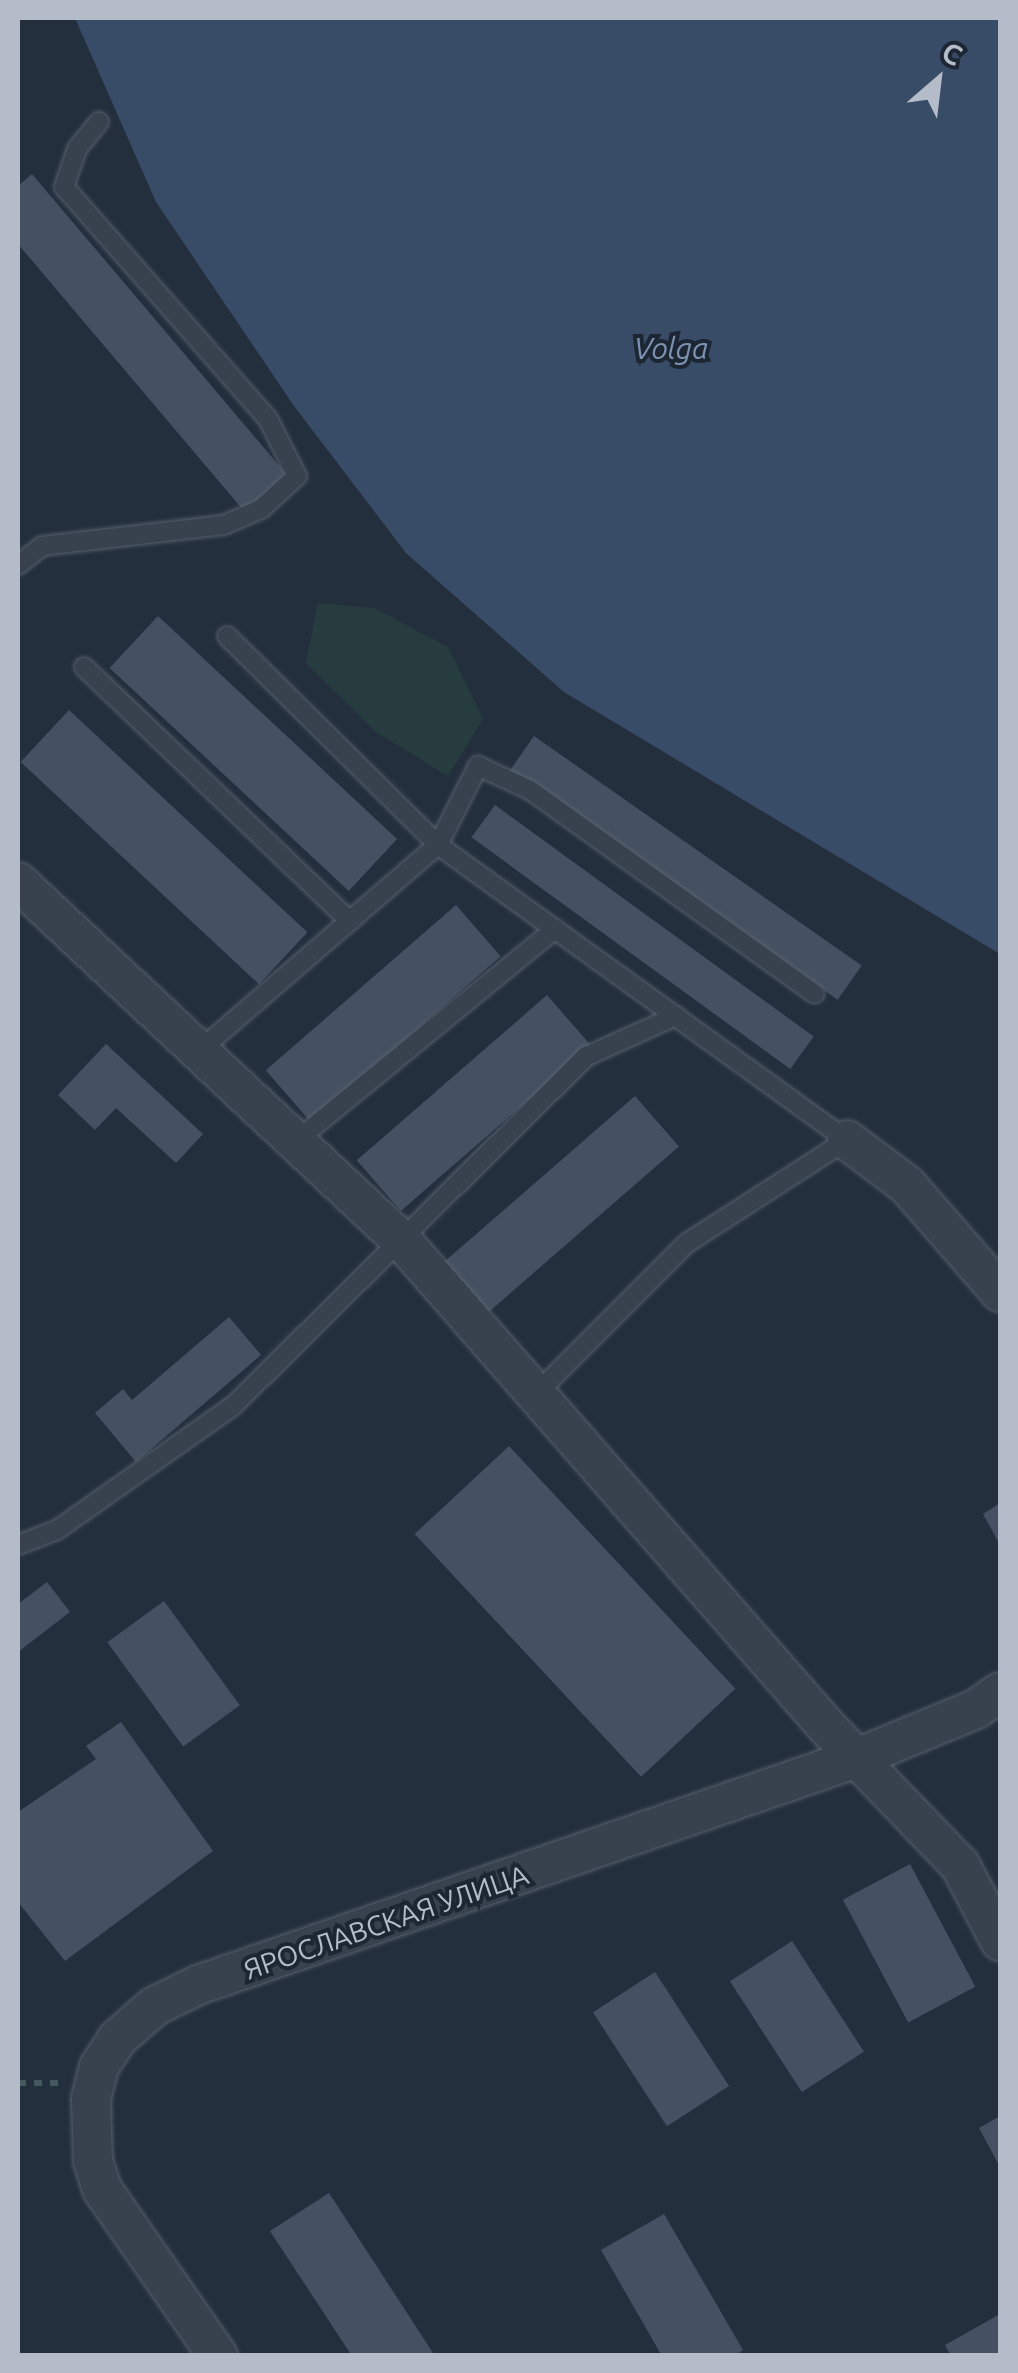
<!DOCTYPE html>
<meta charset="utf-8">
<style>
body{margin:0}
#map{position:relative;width:1018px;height:2373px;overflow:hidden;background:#242f3e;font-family:Ubuntu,sans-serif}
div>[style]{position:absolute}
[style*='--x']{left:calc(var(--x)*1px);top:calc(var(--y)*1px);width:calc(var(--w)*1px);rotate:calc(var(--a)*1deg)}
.green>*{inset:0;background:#263c3f}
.water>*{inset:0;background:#394c67}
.building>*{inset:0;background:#455162;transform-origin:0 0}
.path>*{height:6px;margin-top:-3px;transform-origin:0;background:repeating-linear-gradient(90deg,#44595c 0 8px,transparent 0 16px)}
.roads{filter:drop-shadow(0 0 2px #565f6c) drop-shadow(0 0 2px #565f6c)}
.service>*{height:18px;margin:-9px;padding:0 9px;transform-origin:9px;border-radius:9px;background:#38414e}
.minor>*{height:38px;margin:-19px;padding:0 19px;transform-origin:19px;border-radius:19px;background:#38414e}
span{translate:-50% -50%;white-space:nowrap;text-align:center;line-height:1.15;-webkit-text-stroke:8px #1d2633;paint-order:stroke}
.street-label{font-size:28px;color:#b4bcc9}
.water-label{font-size:30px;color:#7c92b1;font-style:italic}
.frame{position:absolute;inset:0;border:20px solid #b4bcc9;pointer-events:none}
.north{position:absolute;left:888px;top:30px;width:100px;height:100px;-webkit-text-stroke:8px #1d2633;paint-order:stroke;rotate:28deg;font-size:28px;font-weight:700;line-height:40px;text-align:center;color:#b4bcc9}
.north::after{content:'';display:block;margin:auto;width:35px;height:45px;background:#b4bcc9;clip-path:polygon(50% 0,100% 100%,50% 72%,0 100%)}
</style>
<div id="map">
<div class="green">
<div style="clip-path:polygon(318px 603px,374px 608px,448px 647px,483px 719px,448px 776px,376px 732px,306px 663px)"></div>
</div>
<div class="water">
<div style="clip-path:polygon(75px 18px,1000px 18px,1000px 954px,564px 692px,406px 553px,294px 406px,156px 202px)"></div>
</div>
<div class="building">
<div style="clip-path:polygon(32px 174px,287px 475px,244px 511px,18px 244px,18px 186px)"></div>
<div style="left:158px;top:616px;width:327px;height:71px;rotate:43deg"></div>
<div style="left:69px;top:710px;width:326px;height:71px;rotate:43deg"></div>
<div style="left:534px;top:736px;width:400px;height:42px;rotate:35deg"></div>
<div style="left:495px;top:805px;width:394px;height:40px;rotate:36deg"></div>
<div style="left:456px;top:905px;width:68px;height:252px;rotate:49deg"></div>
<div style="left:547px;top:995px;width:67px;height:252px;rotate:49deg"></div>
<div style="clip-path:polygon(106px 1044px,203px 1134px,176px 1163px,116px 1108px,95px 1130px,58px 1095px)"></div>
<div style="left:635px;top:1096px;width:67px;height:252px;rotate:49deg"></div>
<div style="clip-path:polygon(229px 1317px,261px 1355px,136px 1462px,95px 1413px,123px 1389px,132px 1400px)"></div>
<div style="left:509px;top:1446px;width:332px;height:129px;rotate:47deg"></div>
<div style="clip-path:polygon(1000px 1503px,1000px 1545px,983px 1514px)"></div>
<div style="clip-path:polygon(47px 1582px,70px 1612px,18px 1652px,18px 1604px)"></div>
<div style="left:164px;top:1601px;width:129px;height:70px;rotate:54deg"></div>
<div style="clip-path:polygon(121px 1722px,213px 1851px,65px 1961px,18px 1902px,18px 1812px,96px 1759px,86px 1746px)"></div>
<div style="left:910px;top:1864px;width:139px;height:76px;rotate:62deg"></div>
<div style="left:792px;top:1941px;width:132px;height:74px;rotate:57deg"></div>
<div style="left:655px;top:1972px;width:136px;height:74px;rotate:57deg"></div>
<div style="clip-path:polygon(1000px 2116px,1000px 2167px,979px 2128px)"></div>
<div style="clip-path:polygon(329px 2193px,435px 2356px,352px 2356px,270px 2231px)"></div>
<div style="clip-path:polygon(664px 2214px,743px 2350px,734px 2356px,662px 2356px,601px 2250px)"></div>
<div style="clip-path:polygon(1000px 2314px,1000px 2356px,951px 2356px,945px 2345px)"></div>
</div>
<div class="path">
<div style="--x:18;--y:2083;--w:41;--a:0"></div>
</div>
<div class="roads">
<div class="service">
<div style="--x:18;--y:565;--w:31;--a:-38"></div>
<div style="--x:42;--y:546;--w:183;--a:-6.6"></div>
<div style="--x:224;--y:525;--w:40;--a:-23.4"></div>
<div style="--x:261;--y:509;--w:49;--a:-42.5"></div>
<div style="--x:297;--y:476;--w:64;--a:-117"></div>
<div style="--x:268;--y:419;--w:309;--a:-131.3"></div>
<div style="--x:64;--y:187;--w:40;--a:-71.1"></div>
<div style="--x:77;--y:149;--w:35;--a:-51"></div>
<div style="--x:227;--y:636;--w:297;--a:44.7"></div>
<div style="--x:438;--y:845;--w:504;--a:35.8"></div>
<div style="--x:847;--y:1140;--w:190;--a:147.2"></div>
<div style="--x:687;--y:1243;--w:216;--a:135"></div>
<div style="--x:84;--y:667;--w:368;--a:43.7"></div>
<div style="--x:199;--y:1051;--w:316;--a:-40.8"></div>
<div style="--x:438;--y:845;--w:89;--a:-63.1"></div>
<div style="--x:478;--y:766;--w:57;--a:24.8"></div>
<div style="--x:530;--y:790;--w:350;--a:35.6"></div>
<div style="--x:296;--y:1141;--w:335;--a:-39.3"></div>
<div style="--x:18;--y:1545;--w:42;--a:-21"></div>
<div style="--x:57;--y:1530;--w:215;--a:-35.2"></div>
<div style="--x:233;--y:1406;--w:498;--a:-44.7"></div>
<div style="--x:587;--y:1056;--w:98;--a:-24.2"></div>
</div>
<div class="minor">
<div style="--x:18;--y:882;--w:527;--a:43.08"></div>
<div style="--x:403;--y:1242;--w:644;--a:48.84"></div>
<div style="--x:827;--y:1727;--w:192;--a:46.1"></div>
<div style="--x:960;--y:1865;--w:86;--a:62.2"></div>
<div style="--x:847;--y:1140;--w:75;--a:36.9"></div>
<div style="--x:907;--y:1185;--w:142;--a:49"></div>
<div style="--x:218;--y:2356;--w:203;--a:-124.8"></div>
<div style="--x:102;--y:2189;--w:29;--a:-108"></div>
<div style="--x:93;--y:2161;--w:62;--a:-91.8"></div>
<div style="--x:91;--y:2099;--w:33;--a:-76"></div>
<div style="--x:99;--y:2067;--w:33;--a:-57"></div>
<div style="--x:117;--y:2039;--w:50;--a:-41"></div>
<div style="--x:155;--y:2006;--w:48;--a:-26"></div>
<div style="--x:198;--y:1985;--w:697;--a:-19.01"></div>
<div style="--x:857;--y:1758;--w:129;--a:-22.4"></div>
<div style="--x:976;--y:1709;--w:29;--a:-35"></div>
</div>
</div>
<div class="street-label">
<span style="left:386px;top:1922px;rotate:-19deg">ЯРОСЛАВСКАЯ УЛИЦА</span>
</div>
<div class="water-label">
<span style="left:671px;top:348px">Volga</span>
</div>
<div class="frame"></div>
<div class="north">С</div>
</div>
